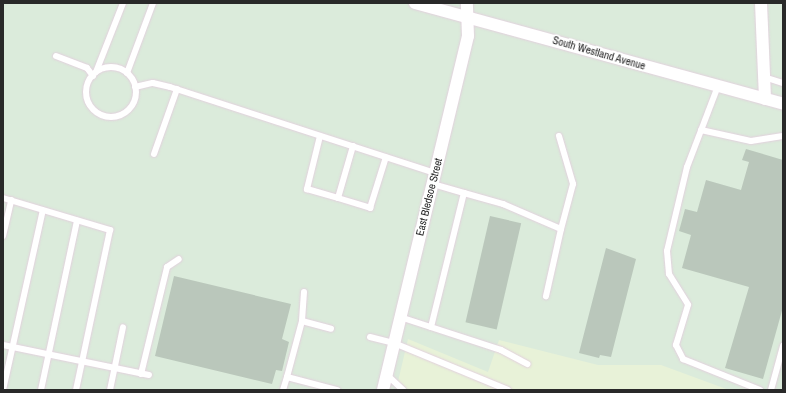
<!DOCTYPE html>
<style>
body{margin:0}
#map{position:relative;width:786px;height:393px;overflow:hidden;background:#dbebdb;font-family:"Archivo Narrow",sans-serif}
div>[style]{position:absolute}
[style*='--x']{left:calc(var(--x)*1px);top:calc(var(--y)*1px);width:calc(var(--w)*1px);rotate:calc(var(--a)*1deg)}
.medical>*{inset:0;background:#e8f2d8}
.building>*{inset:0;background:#bac7bb;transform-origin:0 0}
.roads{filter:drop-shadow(0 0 1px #e2d0dd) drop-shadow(0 0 1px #e2d0dd)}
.lane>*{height:6px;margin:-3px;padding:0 3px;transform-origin:3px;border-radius:3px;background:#fff}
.lane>.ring{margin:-3px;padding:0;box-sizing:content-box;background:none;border:6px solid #fff;border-radius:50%}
.street>*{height:12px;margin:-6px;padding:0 6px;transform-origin:6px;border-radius:6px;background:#fff}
span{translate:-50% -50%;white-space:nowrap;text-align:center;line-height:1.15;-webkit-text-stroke:3.5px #fff;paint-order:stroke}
.street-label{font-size:11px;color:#292929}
.frame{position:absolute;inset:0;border:4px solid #292929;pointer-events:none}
</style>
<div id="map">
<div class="medical">
<div style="clip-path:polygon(408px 339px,488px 372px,499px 340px,598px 365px,661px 365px,729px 390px,396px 390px)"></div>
</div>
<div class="building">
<div style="clip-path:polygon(746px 149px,783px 160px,783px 307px,763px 379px,725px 368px,749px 287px,682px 268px,691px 235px,679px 231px,685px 209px,697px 212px,706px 180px,741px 190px,749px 162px,742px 160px)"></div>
<div style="left:490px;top:216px;width:32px;height:109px;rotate:13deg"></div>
<div style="clip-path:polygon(606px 248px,636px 259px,611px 357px,600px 355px,599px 358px,579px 353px)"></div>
<div style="clip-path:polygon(174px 276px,291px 304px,282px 339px,289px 342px,282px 371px,276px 370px,272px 384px,155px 356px)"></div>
</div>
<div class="roads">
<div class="lane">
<div style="--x:56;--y:56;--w:33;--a:21"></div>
<div style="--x:87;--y:68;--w:10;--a:53"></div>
<div class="ring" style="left:86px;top:67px;width:44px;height:44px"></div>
<div style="--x:96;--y:72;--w:74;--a:-68.6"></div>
<div style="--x:127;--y:73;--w:75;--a:-69.6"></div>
<div style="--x:764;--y:77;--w:20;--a:18"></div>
<div style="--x:718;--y:86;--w:87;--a:110.9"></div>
<div style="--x:687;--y:167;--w:86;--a:103.4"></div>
<div style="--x:667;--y:251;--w:23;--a:85"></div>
<div style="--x:669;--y:274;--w:36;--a:58"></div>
<div style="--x:688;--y:305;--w:42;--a:106.7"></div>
<div style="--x:676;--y:345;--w:16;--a:63"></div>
<div style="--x:683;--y:359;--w:83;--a:21.9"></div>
<div style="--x:135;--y:87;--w:18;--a:-13"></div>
<div style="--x:153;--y:83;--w:17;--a:13"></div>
<div style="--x:170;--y:87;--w:279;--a:18"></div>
<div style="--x:701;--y:130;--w:51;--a:12.4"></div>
<div style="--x:751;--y:141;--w:32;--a:-9"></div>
<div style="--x:320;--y:136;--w:55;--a:103.8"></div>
<div style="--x:307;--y:189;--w:32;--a:16"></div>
<div style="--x:559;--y:136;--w:50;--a:73.7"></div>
<div style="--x:573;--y:184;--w:47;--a:104.9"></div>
<div style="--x:353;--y:146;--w:54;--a:106.1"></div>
<div style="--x:338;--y:198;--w:34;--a:17"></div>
<div style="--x:370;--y:208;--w:53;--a:-72.6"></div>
<div style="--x:154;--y:154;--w:69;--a:-70.5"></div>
<div style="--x:464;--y:193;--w:41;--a:15.8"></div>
<div style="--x:503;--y:204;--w:63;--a:23.3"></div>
<div style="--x:561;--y:229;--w:69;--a:102.6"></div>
<div style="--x:3;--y:198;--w:112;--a:16.7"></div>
<div style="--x:110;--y:230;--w:164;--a:102"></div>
<div style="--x:3;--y:236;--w:37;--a:-77"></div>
<div style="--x:304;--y:292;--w:29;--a:94"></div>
<div style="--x:302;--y:321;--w:30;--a:15"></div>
<div style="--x:400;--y:317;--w:106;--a:18.1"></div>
<div style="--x:501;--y:350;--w:30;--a:28"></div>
<div style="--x:431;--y:327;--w:138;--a:-76.2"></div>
<div style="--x:464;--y:193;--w:32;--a:-164"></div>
<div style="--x:370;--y:337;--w:25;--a:14"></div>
<div style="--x:394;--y:343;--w:123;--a:22.4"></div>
<div style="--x:3;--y:345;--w:149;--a:11.6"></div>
<div style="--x:141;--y:374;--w:110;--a:-76.3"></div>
<div style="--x:167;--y:267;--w:14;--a:-34"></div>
<div style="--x:387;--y:375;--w:22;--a:43"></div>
<div style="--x:287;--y:377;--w:58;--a:-75"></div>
<div style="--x:3;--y:390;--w:184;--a:-77.5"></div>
<div style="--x:41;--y:390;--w:173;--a:-78"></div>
<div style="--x:110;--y:390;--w:64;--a:-78.3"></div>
<div style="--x:283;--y:390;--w:14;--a:-73"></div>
<div style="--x:287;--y:377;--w:52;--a:14.6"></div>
<div style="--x:771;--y:390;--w:46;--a:-74.7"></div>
</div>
<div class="street">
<div style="--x:415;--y:3;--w:382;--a:15.3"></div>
<div style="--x:761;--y:3;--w:96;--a:87.6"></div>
<div style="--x:383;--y:390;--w:364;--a:-76.5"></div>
<div style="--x:468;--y:36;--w:33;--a:-92"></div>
</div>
</div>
<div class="street-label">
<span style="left:599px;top:53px;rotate:16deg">South Westland Avenue</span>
<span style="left:429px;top:197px;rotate:-76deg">East Bledsoe Street</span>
</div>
<div class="frame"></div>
</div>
